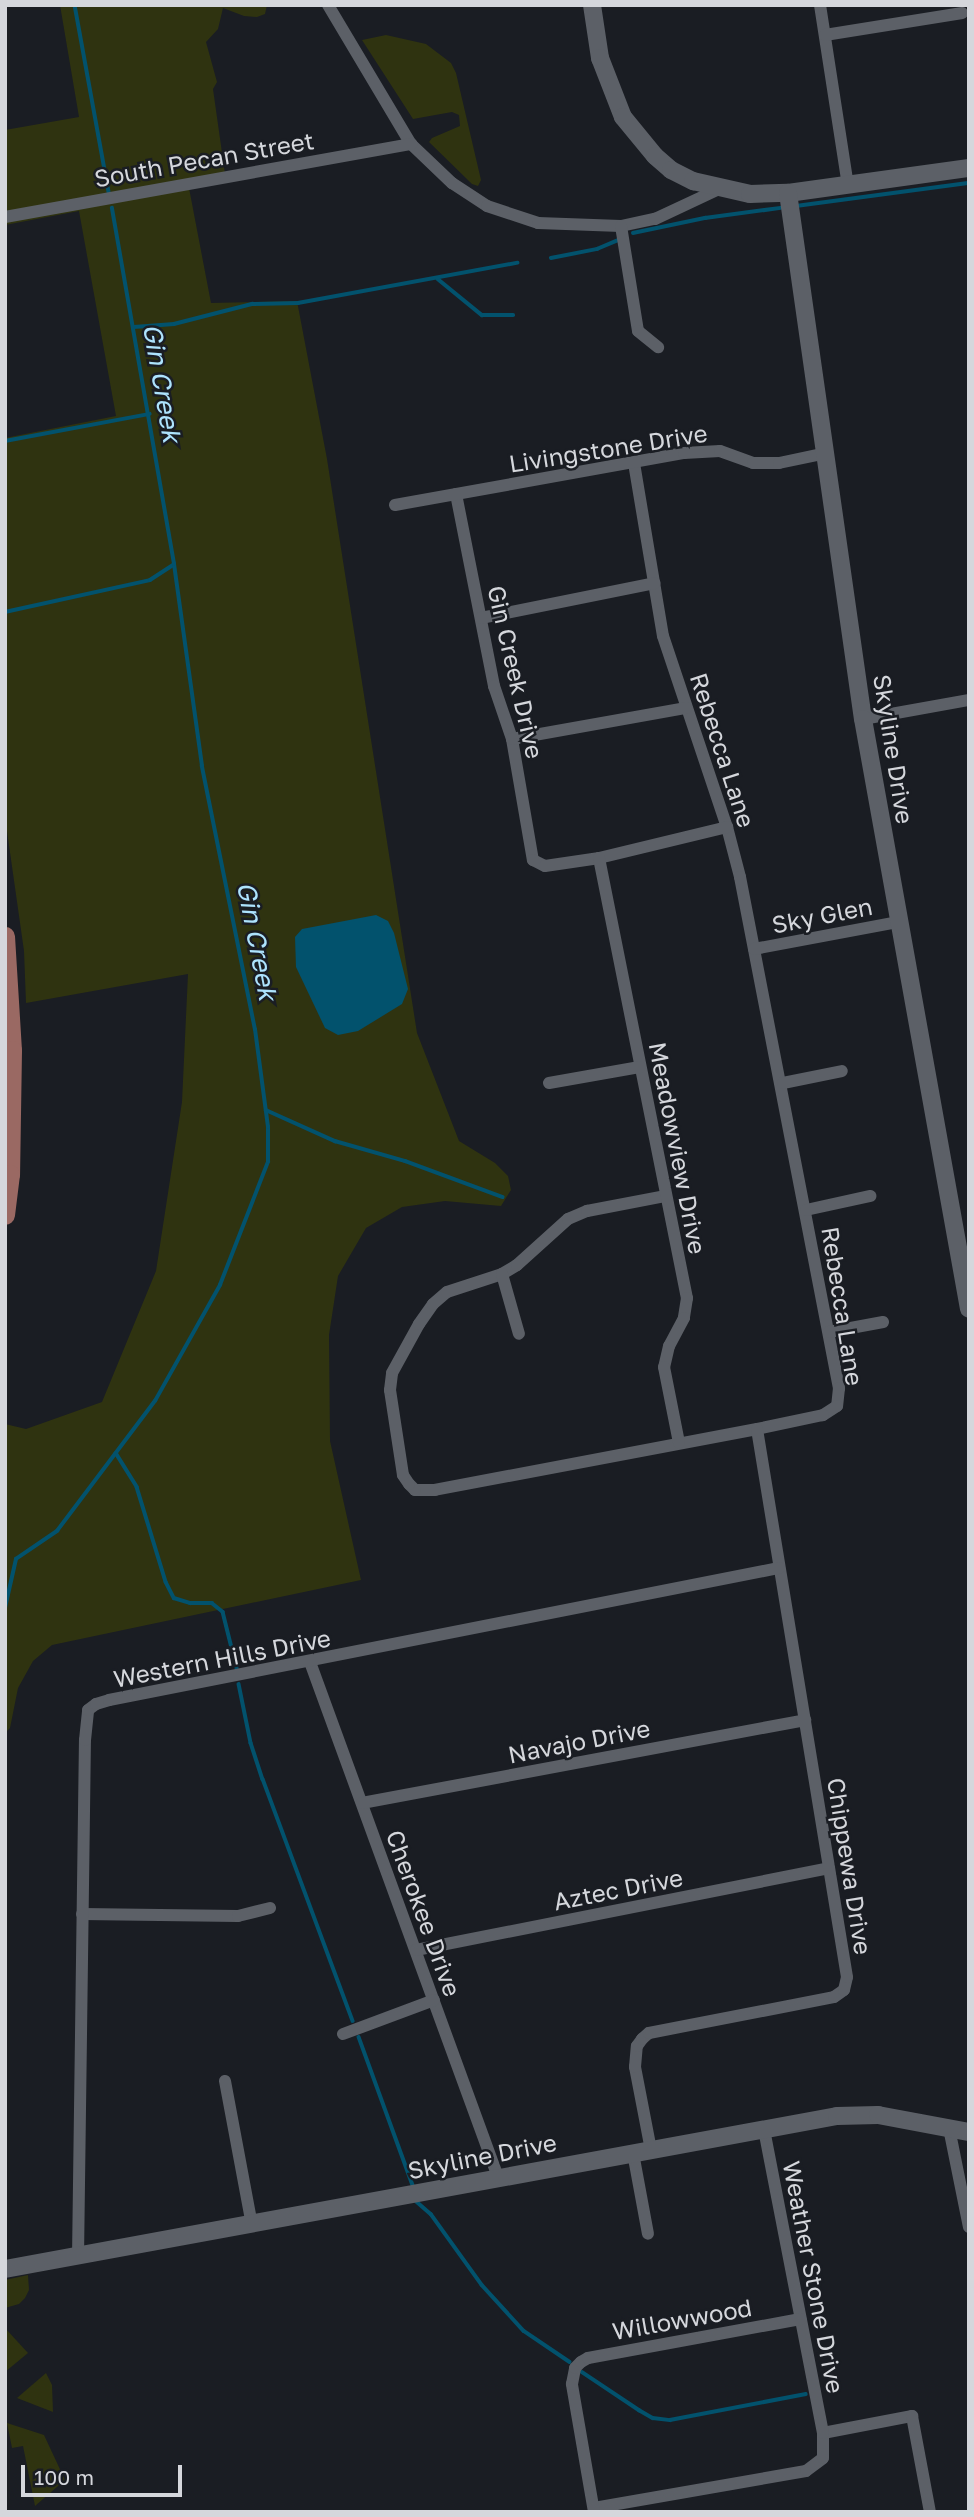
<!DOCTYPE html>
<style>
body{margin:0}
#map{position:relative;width:974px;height:2517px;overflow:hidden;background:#1a1d23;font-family:"Golos Text",sans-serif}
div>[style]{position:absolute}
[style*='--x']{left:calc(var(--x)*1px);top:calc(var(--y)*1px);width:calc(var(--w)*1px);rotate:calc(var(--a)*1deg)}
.green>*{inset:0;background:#2f3310}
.water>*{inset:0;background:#02526d}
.stream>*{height:3.5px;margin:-1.75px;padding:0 1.75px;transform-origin:1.75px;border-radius:1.75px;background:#02526d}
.street>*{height:12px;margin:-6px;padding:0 6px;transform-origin:6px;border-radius:6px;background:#5c6067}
.secondary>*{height:18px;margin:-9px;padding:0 9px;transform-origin:9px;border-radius:9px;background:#5c6067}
.primary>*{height:19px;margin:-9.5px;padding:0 9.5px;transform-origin:9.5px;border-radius:9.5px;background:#9a6963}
span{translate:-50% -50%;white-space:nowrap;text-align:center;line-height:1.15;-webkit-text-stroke:5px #1a1d23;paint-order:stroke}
.street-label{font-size:24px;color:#d5d7dc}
.water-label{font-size:26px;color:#ade3fd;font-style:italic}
.frame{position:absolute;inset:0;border:7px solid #d5d7dc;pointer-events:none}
.scale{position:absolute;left:21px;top:2465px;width:161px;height:32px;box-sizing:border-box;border:4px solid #d5d7dc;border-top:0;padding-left:9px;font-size:21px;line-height:24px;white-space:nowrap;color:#d5d7dc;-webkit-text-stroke:5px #1a1d23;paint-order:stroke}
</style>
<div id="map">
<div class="green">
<div style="clip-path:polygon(60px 5px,267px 5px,265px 14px,257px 17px,244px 16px,223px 8px,218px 29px,206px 42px,217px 82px,213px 89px,225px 174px,189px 188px,211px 303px,297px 301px,327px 459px,417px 1033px,459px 1141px,495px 1163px,508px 1176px,511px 1190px,501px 1206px,445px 1201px,402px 1207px,366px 1228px,338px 1276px,329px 1335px,330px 1441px,361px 1580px,52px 1645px,33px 1661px,18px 1688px,10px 1728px,5px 1733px,5px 1424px,26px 1429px,102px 1402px,156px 1271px,182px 1102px,188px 974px,26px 1003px,24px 951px,5px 817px,5px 438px,116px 416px,79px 211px,5px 225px,5px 130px,79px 117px)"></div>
<div style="clip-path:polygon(386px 35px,426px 44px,451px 63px,456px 73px,481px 180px,478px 186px,472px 184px,429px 142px,432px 138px,460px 126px,459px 115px,452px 112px,413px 119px,362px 40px)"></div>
<div style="clip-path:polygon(28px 2275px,29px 2290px,25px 2298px,19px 2304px,5px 2308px,5px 2280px)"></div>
<div style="clip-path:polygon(5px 2328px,28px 2353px,5px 2372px)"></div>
<div style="clip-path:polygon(46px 2373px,52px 2385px,53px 2412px,17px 2398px)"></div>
<div style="clip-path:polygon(7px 2423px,44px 2435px,65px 2480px,35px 2506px,23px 2446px,12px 2448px)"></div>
</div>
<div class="water">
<div style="clip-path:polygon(376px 915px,388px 921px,394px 933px,408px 989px,402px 1004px,358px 1031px,338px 1035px,325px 1028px,296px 967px,295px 937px,302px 929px)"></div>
</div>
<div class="stream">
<div style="--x:75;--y:5;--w:191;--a:79.7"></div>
<div style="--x:796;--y:206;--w:175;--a:-7.6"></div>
<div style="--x:633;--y:233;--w:74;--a:-11.8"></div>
<div style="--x:705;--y:218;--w:76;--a:-7.6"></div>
<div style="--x:551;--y:258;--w:47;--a:-11.1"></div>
<div style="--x:597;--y:249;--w:23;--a:-23"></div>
<div style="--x:438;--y:279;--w:57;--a:39.3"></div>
<div style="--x:482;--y:315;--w:31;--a:0"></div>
<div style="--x:134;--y:327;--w:40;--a:-4.3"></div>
<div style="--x:174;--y:324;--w:81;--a:-14.4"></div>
<div style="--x:252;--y:304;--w:46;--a:-1.2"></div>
<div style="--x:298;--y:303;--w:223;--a:-10.4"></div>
<div style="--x:5;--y:441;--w:147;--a:-10.6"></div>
<div style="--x:5;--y:612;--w:148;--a:-12.4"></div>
<div style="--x:150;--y:580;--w:27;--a:-33"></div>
<div style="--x:266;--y:1110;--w:76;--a:24.2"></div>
<div style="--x:335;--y:1141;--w:73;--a:15.9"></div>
<div style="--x:405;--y:1161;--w:104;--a:20.2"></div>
<div style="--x:116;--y:1453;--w:40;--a:58"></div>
<div style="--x:137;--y:1487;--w:99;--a:73"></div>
<div style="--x:166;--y:1582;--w:18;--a:63"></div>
<div style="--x:174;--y:1598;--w:17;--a:17"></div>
<div style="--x:190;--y:1603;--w:22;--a:0"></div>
<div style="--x:212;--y:1603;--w:14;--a:39"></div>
<div style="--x:223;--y:1612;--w:58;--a:76"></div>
<div style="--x:5;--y:1608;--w:50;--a:-77.3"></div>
<div style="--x:16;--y:1559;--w:50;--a:-34.3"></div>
<div style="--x:57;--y:1531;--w:163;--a:-53"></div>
<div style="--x:155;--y:1401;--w:133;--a:-60.7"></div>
<div style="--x:220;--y:1285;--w:132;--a:-68.7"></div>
<div style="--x:268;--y:1162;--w:35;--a:-90"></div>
<div style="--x:268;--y:1127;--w:98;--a:-97.6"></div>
<div style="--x:255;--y:1030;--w:269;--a:-101.4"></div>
<div style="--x:202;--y:766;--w:204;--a:-97.9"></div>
<div style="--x:174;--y:564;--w:361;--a:-99.9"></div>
<div style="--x:239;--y:1684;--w:60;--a:78.5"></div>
<div style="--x:251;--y:1743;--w:38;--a:72"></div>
<div style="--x:263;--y:1779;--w:258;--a:69.6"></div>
<div style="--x:359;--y:2037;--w:158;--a:70"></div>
<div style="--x:416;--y:2201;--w:20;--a:41"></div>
<div style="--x:431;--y:2214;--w:87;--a:54.3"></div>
<div style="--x:482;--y:2285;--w:62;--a:47.6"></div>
<div style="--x:524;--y:2331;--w:55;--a:34"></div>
<div style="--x:582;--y:2372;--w:69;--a:33.7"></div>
<div style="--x:639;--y:2410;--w:16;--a:30"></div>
<div style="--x:653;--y:2418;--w:17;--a:7"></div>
<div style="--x:670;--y:2420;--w:138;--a:-10.8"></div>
</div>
<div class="street">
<div style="--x:328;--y:5;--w:162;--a:59.2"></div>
<div style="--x:411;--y:144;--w:57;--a:43.6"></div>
<div style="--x:452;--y:183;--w:42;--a:33.3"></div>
<div style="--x:487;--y:206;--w:54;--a:18.4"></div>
<div style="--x:538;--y:223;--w:83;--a:2.1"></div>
<div style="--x:621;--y:226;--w:35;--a:-12"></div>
<div style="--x:655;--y:219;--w:71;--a:-25.1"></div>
<div style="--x:820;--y:5;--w:182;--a:81.2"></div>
<div style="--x:825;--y:35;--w:139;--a:-9.1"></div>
<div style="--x:5;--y:217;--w:413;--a:-10.2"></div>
<div style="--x:621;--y:226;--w:106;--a:80.8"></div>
<div style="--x:638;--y:331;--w:26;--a:39"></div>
<div style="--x:634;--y:463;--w:175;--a:80.5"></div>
<div style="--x:663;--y:636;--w:201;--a:71.5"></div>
<div style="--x:727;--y:827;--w:52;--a:75.4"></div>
<div style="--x:740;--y:877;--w:521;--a:79.04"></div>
<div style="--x:839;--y:1388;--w:18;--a:96"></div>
<div style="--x:837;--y:1406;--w:17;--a:147"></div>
<div style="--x:823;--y:1415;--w:67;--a:168"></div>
<div style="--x:757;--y:1429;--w:328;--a:169.3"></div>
<div style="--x:435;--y:1490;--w:20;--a:180"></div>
<div style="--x:415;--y:1490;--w:8;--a:-135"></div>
<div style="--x:409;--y:1484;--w:11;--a:-124"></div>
<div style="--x:403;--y:1475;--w:86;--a:-98.7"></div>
<div style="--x:390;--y:1390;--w:17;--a:-83"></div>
<div style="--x:392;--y:1373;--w:56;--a:-61.1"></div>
<div style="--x:419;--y:1324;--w:24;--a:-55"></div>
<div style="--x:433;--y:1304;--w:18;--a:-41"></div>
<div style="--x:447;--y:1292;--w:58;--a:-18.1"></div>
<div style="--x:502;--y:1274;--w:17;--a:-31"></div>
<div style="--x:517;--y:1265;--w:69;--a:-42"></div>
<div style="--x:568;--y:1219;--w:21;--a:-23"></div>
<div style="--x:587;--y:1211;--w:79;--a:-10.9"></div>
<div style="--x:456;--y:494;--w:196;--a:78.8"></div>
<div style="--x:494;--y:686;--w:56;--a:71.2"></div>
<div style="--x:512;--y:739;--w:123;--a:80.2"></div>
<div style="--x:533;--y:860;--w:13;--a:27"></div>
<div style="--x:545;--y:866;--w:55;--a:-8.4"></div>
<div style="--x:599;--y:858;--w:132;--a:-13.6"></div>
<div style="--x:395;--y:505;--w:294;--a:-10.2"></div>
<div style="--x:684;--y:453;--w:36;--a:-3"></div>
<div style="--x:720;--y:451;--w:35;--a:20"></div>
<div style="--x:753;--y:463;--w:26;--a:0"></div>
<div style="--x:779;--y:463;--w:48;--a:-12"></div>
<div style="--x:481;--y:618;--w:177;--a:-11.4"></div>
<div style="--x:863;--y:719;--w:108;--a:-10.2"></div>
<div style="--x:512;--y:739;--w:177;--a:-10.1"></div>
<div style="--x:599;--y:858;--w:449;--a:78.7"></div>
<div style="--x:687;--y:1298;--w:20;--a:99"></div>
<div style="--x:684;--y:1318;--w:32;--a:118"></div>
<div style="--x:669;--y:1346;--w:22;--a:103"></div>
<div style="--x:664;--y:1367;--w:77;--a:78.8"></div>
<div style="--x:754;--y:949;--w:147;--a:-10.6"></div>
<div style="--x:549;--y:1083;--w:92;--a:-10"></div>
<div style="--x:783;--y:1083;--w:60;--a:-11.5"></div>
<div style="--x:806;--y:1210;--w:66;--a:-12.3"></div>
<div style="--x:502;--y:1274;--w:62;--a:74.2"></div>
<div style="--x:829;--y:1332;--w:55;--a:-10.5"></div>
<div style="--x:310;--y:1662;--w:548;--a:69.95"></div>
<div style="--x:362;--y:1803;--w:451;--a:-10.6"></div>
<div style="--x:82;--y:1914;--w:156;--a:0.7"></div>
<div style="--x:238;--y:1916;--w:33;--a:-14"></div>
<div style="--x:416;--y:1950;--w:421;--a:-11.2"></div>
<div style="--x:343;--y:2034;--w:97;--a:-20.5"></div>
<div style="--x:225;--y:2081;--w:147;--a:79.4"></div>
<div style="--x:949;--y:2128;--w:101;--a:78.6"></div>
<div style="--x:651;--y:2150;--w:85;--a:-100.9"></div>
<div style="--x:635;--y:2067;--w:21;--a:-85"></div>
<div style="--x:637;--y:2046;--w:9;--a:-54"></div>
<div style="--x:642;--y:2039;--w:9;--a:-41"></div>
<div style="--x:649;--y:2033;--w:188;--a:-11"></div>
<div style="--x:834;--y:1997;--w:12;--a:-35"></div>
<div style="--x:844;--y:1990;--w:13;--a:-77"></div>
<div style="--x:847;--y:1977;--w:555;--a:-99.33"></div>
<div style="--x:633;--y:2153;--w:82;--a:79.5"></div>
<div style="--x:78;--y:2258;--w:518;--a:-89.23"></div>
<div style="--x:85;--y:1740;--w:30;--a:-84"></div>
<div style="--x:88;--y:1710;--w:10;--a:-37"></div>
<div style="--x:96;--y:1704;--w:14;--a:-17"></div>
<div style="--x:109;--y:1700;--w:683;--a:-11.15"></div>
<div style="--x:823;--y:2433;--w:91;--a:-10.8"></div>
<div style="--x:912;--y:2416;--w:98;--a:79.4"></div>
<div style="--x:594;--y:2508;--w:215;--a:-9.9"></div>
<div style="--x:806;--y:2471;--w:21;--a:-37"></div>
<div style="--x:823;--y:2458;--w:25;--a:-90"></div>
<div style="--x:823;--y:2433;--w:310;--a:-101"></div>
<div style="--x:594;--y:2512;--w:130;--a:-99.8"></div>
<div style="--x:572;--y:2384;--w:16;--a:-79"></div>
<div style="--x:575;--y:2368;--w:8;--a:-45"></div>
<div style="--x:581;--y:2362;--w:8;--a:-30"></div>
<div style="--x:588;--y:2358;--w:216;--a:-10.4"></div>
</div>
<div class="secondary">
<div style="--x:592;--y:5;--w:54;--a:81.4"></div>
<div style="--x:600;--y:58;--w:63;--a:68.7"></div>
<div style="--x:623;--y:117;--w:50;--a:50.6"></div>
<div style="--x:655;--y:156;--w:21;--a:41"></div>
<div style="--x:671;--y:170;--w:25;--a:27"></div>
<div style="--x:693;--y:181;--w:58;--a:12.8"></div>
<div style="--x:750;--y:194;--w:38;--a:-2"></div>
<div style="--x:788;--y:193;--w:183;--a:-7.9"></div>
<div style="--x:788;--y:193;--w:531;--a:81.89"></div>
<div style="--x:863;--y:719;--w:599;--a:79.81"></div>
<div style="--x:5;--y:2269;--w:846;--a:-10.42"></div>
<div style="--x:837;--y:2116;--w:41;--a:-1.4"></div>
<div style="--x:878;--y:2115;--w:93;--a:10.6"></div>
</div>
<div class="primary">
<div style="--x:5;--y:936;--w:114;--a:86.5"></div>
<div style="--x:12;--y:1050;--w:124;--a:90.9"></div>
<div style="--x:10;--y:1174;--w:41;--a:97"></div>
</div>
<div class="street-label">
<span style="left:204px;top:159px;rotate:-10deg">South Pecan Street</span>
<span style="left:608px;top:448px;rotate:-9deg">Livingstone Drive</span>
<span style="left:516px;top:672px;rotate:77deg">Gin Creek Drive</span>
<span style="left:894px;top:749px;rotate:81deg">Skyline Drive</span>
<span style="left:723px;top:750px;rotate:72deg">Rebecca Lane</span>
<span style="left:822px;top:915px;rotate:-11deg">Sky Glen</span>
<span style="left:678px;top:1148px;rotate:79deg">Meadowview Drive</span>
<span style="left:843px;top:1306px;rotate:81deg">Rebecca Lane</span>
<span style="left:222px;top:1658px;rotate:-11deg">Western Hills Drive</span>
<span style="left:579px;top:1741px;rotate:-11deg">Navajo Drive</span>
<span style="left:850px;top:1866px;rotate:81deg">Chippewa Drive</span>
<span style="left:618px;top:1889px;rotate:-11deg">Aztec Drive</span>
<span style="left:424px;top:1913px;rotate:70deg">Cherokee Drive</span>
<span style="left:482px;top:2156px;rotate:-11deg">Skyline Drive</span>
<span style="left:814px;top:2277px;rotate:79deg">Weather Stone Drive</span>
<span style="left:682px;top:2319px;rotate:-10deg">Willowwood</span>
</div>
<div class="water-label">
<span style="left:162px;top:383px;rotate:80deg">Gin Creek</span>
<span style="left:257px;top:941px;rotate:79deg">Gin Creek</span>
</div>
<div class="frame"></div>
<div class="scale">100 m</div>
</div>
